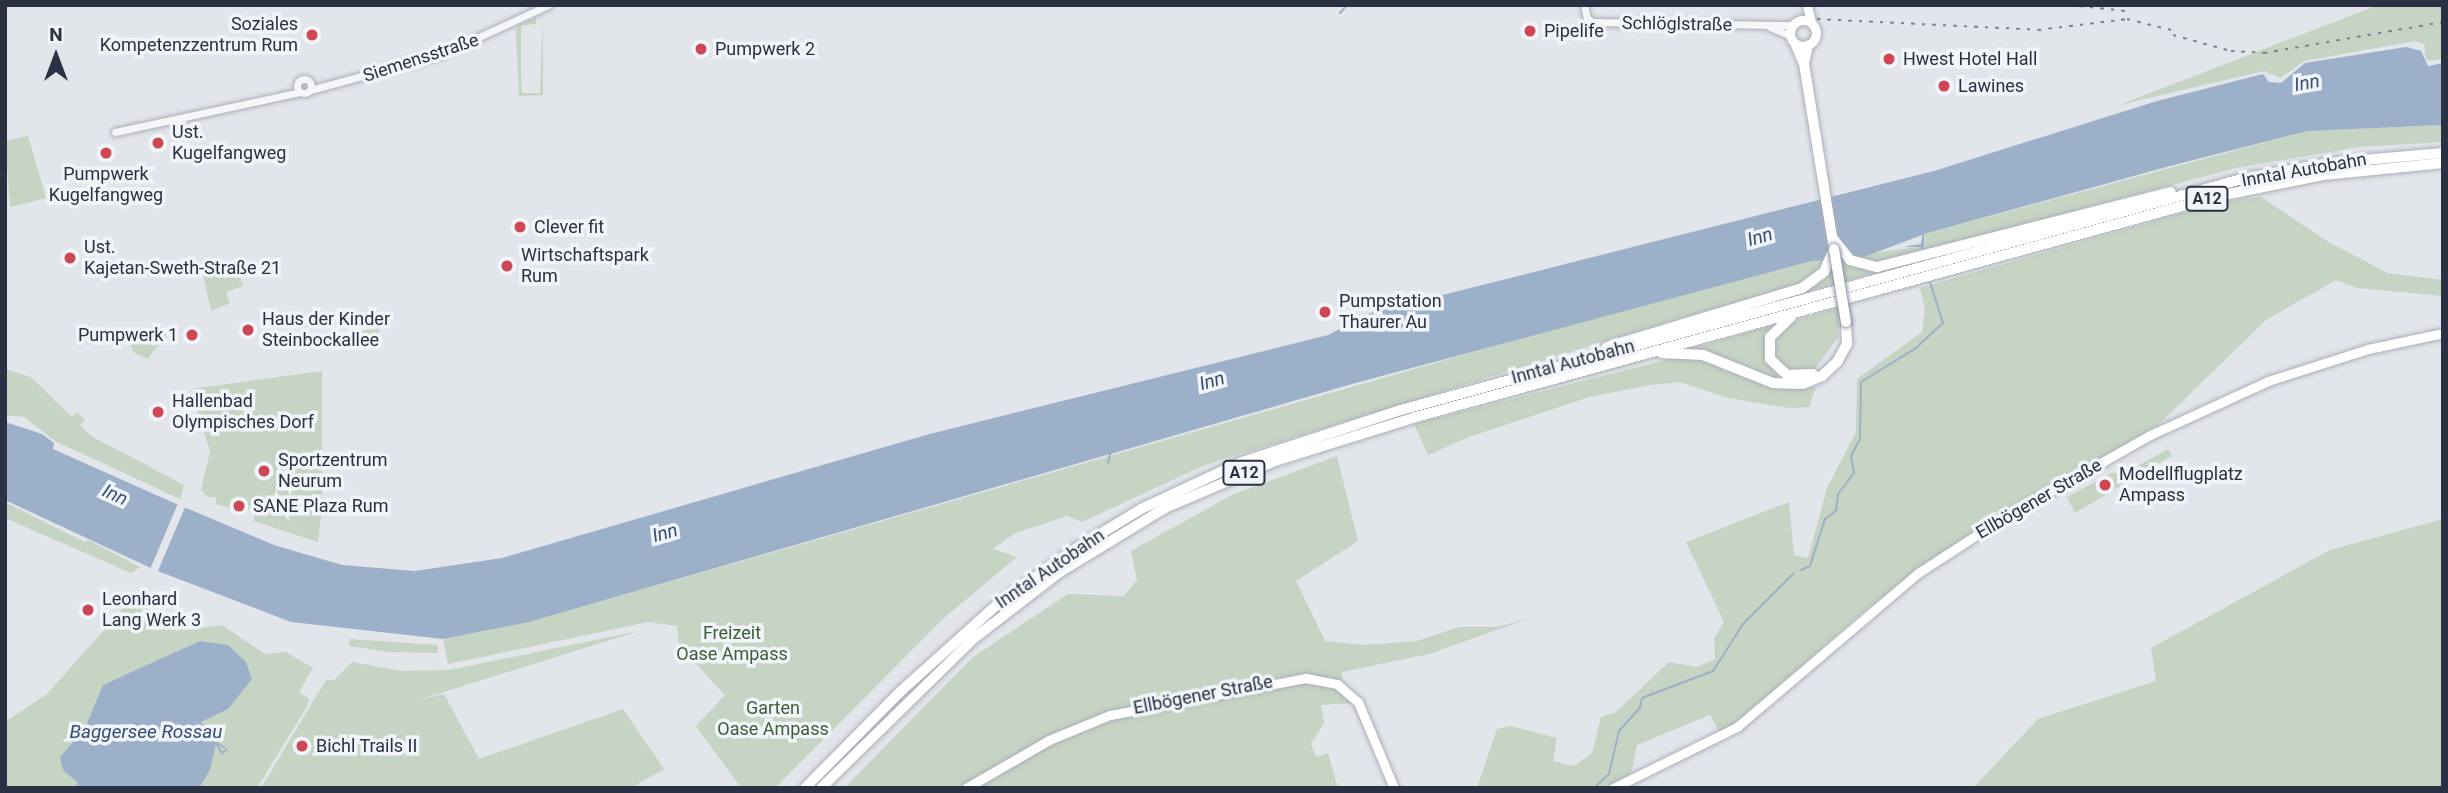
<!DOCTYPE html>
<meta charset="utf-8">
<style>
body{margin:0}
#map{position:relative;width:2448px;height:793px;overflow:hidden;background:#e2e5ea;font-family:Roboto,sans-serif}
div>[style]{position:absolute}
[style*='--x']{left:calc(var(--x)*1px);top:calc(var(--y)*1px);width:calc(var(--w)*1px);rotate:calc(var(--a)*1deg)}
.green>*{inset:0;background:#c6d4c3}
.water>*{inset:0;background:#9db0ca}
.pier>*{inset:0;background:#e2e5ea;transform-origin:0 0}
.stream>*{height:2px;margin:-1px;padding:0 1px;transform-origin:1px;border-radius:1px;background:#9db0ca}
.roads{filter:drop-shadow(0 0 2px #abafb8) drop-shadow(0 0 2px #abafb8)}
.minor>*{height:7px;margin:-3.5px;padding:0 3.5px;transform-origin:3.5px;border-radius:3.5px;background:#f5f6f8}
.minor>.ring{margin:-3.5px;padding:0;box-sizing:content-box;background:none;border:7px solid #f5f6f8;border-radius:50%}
.major>*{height:9px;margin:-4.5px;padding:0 4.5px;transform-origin:4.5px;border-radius:4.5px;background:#fff}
.major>.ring{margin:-4.5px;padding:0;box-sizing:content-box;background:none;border:9px solid #fff;border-radius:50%}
.highway>*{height:10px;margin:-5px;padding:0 5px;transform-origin:5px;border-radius:5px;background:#fff}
.rail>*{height:2px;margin-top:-1px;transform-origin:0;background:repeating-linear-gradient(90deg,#7b8394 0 3.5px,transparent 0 10.5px)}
.bridges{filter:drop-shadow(0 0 2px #8991a1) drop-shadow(0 0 2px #8991a1)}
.highway-bridge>*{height:10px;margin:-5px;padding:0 5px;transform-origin:5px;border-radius:5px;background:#fff}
.dots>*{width:19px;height:19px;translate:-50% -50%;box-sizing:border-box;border:4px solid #f1f4f8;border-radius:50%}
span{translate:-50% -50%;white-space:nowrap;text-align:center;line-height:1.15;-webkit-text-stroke:7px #f1f4f8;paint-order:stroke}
.shield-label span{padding:2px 5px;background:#f1f4f8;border:2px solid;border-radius:5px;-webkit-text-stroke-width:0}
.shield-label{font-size:16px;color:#2a3142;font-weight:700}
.street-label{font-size:18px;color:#2a3142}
.poi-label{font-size:18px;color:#2a3142}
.right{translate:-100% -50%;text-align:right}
.left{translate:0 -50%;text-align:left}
.park-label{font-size:18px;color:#3c5e37}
.water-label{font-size:19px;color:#334d77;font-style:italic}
.frame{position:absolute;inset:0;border:7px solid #2a3142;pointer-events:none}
.north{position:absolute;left:21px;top:21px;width:70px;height:70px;-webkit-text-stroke:5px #f1f4f8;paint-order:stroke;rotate:0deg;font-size:19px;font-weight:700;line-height:28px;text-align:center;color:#2a3142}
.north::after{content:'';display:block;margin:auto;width:24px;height:32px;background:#2a3142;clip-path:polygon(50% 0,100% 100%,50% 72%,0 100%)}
</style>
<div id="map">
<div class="green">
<div style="clip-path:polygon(2378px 5px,2443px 5px,2443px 60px,2426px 60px,2424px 44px,2415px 41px,2304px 61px,2281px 78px,2264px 71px,2119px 105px)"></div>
<div style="clip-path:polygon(543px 13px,543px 95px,519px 96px,516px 30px,519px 25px,536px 18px,536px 24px,521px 25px,521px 76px,522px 93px,540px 93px)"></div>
<div style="clip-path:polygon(2443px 125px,2443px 142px,2359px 147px,2236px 168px,1930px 249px,1873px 273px,1815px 289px,1746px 300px,1668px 322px,1205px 465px,1082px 522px,1067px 516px,1015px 533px,993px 549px,1017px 557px,944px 618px,775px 788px,741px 788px,696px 726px,725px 695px,679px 646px,677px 626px,648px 622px,448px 664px,443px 639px,529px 622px,1540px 333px,1812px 261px,1925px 246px,1924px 234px,2308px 131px)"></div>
<div style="clip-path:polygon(28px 136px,46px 198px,10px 207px,5px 141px)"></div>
<div style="clip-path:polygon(2261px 197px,2327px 241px,2387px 273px,2443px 280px,2443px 296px,2357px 288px,2336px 280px,2266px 320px,2158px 425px,2008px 512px,1994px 512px,1987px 524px,1924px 565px,1853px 620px,1764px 702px,1720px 733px,1710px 715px,1637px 745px,1631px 774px,1605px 788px,1477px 788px,1497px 729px,1510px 726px,1557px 738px,1553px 761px,1574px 766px,1592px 753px,1601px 717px,1616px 712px,1669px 662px,1697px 667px,1715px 659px,1714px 638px,1724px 622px,1686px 542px,1789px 502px,1794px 555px,1808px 558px,1827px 488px,1856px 432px,1857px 379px,1922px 332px,1925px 309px,1920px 288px,2225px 201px)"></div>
<div style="clip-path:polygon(236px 262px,243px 286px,226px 292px,230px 303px,211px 311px,202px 270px)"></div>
<div style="clip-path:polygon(1838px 308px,1838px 337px,1815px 369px,1794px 374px,1774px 360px,1775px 335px,1788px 323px)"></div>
<div style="clip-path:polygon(379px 310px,379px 335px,358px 337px,356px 314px,364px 315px,357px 318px,359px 331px,378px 329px,376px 316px,368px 312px)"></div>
<div style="clip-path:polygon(160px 325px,167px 334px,148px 359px,133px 352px,128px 331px)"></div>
<div style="clip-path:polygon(1773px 325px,1765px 338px,1765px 350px,1778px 376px,1776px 380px,1696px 348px)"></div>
<div style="clip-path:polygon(1678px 357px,1710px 361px,1779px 390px,1816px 387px,1809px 407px,1790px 408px,1728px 398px,1680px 382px,1651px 385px,1589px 397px,1469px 437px,1428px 455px,1414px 424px)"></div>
<div style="clip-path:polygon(5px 369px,31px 377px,72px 417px,77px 412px,85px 420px,80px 425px,91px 436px,184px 485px,180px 499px,55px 441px,24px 417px,5px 415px)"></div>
<div style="clip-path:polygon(322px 371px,322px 509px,318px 542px,254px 521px,254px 507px,243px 512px,216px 504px,216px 497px,207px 497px,201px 490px,210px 452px,191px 389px)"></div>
<div style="clip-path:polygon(2168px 449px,2172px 456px,2075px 513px,2067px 497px,2111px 473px,2124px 474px)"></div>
<div style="clip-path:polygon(1337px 456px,1358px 541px,1296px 581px,1325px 641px,1362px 645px,1417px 641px,1459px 627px,1497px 627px,1533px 617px,1429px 654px,1342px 672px,1342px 681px,1304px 673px,1151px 704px,1049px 740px,957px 788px,844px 788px,973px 657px,1068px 594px,1124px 596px,1137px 580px,1131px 551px,1232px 495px)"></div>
<div style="clip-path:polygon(5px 502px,84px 542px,88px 540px,140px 567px,131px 573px,5px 518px)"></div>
<div style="clip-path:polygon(2443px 519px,2443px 788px,1973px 788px,2038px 719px,2156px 681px,2151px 648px,2330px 550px)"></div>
<div style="clip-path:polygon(129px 602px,199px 628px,222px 625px,265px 654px,286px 652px,313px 668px,299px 692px,309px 699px,306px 708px,257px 788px,5px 788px,5px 722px,47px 694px)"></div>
<div style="clip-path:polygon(639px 631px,418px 700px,444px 694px,479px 759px,623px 709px,664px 769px,631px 788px,261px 788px,326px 680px,334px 680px,352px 662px,401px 671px,449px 670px)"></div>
<div style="clip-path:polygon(349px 639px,438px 645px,438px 653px,389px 652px,349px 646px)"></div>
<div style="clip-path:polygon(1299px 683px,1335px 688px,1353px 703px,1321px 705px,1324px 723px,1311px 744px,1316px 757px,1328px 753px,1338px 788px,978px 788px,1048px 745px,1110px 719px)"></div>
</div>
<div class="water">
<div style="clip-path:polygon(2406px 47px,2421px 51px,2428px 66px,2443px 63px,2443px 125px,2308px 131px,2170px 166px,1924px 234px,1924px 258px,1921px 247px,1903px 247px,1921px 244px,1922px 235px,1864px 257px,1812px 261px,1352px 384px,529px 622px,443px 639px,291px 622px,155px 570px,5px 500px,5px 422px,42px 434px,54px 443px,53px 449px,165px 499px,274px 545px,342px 565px,415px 571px,502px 558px,926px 435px,1328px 335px,1371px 313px,1934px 171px,2157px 101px,2263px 74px,2269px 82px,2281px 83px,2305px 63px)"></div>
<div style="clip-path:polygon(200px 641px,228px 645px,246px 662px,252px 679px,228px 709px,201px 722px,216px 743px,210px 770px,199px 788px,75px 788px,78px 783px,63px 770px,60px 757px,85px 728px,103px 685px)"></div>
</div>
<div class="pier">
<div style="left:179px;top:501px;width:8px;height:76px;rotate:23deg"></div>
</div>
<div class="stream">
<div style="--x:1340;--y:13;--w:11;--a:-49"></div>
<div style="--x:1108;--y:463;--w:12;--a:-76"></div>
<div style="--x:1801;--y:570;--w:10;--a:-24"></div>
<div style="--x:1810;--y:566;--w:49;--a:-72.3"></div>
<div style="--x:1825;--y:519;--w:14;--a:-36"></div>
<div style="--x:1836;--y:511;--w:17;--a:-83"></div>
<div style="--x:1838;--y:494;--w:26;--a:-53"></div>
<div style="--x:1854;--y:473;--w:17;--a:-100"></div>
<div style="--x:1851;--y:456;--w:19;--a:-62"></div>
<div style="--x:1860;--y:439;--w:57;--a:-89"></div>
<div style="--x:1861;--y:382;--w:65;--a:-31.7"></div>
<div style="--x:1916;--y:348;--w:37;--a:-43"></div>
<div style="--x:1943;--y:323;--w:46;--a:-107.7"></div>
<div style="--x:216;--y:743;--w:12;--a:59"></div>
<div style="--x:222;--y:753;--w:6;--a:-39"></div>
<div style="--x:217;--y:743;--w:8;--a:30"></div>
<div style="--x:1594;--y:788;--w:21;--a:-43"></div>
<div style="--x:1609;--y:774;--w:44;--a:-76.9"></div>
<div style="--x:1619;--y:731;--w:31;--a:-48"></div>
<div style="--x:1640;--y:708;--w:10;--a:-79"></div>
<div style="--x:1642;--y:698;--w:76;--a:-20.8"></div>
<div style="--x:1713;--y:671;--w:56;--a:-57.4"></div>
<div style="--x:1743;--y:624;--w:71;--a:-45"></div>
</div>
<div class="roads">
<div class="minor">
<div style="--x:1584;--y:5;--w:13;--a:77"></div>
<div style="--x:1587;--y:18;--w:6;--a:39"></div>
<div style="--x:1592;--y:22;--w:201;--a:0.9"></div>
<div style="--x:1770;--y:27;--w:21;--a:23"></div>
<div class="ring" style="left:297px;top:79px;width:7px;height:7px"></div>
<div style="--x:310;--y:90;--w:135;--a:-15.1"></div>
<div style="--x:440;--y:55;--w:119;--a:-24.8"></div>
<div style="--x:115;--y:132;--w:189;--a:-12.2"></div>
</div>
<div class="major">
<div style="--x:1807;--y:5;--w:18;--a:77"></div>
<div class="ring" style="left:1790px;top:20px;width:17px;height:17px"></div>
<div style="--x:966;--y:788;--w:96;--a:-30"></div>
<div style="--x:1049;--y:740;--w:66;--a:-22.3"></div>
<div style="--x:1110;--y:715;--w:199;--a:-10.7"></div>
<div style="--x:1306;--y:678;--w:32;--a:11"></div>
<div style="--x:1337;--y:684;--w:28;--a:41"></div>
<div style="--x:1358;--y:702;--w:93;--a:67.3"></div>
<div style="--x:1613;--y:788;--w:138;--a:-26.2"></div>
<div style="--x:1737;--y:727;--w:238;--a:-40.4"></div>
<div style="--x:1918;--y:573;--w:95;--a:-33"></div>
<div style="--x:1998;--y:521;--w:172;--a:-29.5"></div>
<div style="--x:2148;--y:436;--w:132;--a:-24.6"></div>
<div style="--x:2268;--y:381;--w:105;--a:-17.7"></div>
<div style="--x:2368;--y:349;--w:77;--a:-12"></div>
</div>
<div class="highway">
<div style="--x:1804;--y:63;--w:18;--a:-77"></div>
<div style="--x:1833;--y:239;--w:27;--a:51"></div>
<div style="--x:1850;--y:260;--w:28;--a:15"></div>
<div style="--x:1877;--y:267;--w:303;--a:-14.3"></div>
<div style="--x:1791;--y:317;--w:29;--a:136"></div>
<div style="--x:1770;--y:337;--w:22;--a:90"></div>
<div style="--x:1770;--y:359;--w:23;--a:43"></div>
<div style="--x:1787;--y:375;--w:26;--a:-2"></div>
<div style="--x:1607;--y:347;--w:204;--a:-16.8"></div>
<div style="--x:1802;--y:288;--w:27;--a:-36"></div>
<div style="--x:1824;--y:272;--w:25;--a:-67"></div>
<div style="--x:1834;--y:249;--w:187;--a:-99.2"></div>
<div style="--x:1804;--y:64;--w:21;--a:-113"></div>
<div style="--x:1662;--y:353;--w:41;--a:2.8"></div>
<div style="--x:1703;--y:355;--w:75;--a:21.8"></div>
<div style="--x:1773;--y:383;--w:30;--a:2"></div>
<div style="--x:1803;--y:384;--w:21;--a:-23"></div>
<div style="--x:1822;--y:376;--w:21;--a:-43"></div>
<div style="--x:1837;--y:362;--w:21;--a:-61"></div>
<div style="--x:1847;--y:344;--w:22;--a:-93"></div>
<div style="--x:805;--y:788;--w:136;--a:-45.3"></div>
<div style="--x:901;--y:691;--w:132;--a:-41.9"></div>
<div style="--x:999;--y:603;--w:90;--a:-35.5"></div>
<div style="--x:1072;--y:551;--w:81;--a:-31.3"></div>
<div style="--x:1141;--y:509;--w:111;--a:-25"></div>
<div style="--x:1242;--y:462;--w:167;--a:-18.1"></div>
<div style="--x:1401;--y:410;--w:872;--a:-15.36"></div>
<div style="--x:2242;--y:179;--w:88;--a:-10.4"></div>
<div style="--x:2329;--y:163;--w:114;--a:-5"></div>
<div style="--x:821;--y:788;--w:213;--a:-44.4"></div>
<div style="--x:973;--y:639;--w:110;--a:-37.6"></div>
<div style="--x:1060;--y:572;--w:123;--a:-31.4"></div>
<div style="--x:1165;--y:508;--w:120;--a:-23.1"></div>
<div style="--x:1275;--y:461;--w:148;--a:-17.3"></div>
<div style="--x:1416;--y:417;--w:833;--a:-15.39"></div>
<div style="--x:2219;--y:196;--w:106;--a:-11.4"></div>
<div style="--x:2323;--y:175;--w:121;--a:-5.7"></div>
</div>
</div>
<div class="rail">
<div style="--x:2069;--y:5;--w:57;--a:6"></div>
<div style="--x:1817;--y:19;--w:221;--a:2.8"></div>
<div style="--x:2038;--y:30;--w:90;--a:-7"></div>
<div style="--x:2127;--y:19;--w:50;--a:13.8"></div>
<div style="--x:2173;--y:35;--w:60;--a:15.4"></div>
<div style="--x:2231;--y:51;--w:33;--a:3"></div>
<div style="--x:2264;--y:53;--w:182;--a:-9.8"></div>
</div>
<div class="bridges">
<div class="highway-bridge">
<div style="--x:1834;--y:249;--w:74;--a:80.7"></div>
</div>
</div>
<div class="dots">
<div style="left:1530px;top:31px;background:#cf4753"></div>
<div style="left:312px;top:35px;background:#cf4753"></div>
<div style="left:701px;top:49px;background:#cf4753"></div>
<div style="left:1889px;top:59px;background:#cf4753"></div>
<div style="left:1944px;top:86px;background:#cf4753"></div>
<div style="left:158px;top:143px;background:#cf4753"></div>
<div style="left:106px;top:153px;background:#cf4753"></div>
<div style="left:520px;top:227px;background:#cf4753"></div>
<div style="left:70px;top:258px;background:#cf4753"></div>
<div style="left:507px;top:266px;background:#cf4753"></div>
<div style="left:1325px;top:312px;background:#cf4753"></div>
<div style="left:248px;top:330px;background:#cf4753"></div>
<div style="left:192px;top:335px;background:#cf4753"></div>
<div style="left:158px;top:412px;background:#cf4753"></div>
<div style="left:264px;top:471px;background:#cf4753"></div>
<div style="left:2105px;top:485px;background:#cf4753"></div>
<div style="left:239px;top:506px;background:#cf4753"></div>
<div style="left:88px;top:610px;background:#cf4753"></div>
<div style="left:302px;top:746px;background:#cf4753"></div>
</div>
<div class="shield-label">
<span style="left:2207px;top:199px">A12</span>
<span style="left:1244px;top:473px">A12</span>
</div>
<div class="street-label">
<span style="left:1677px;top:24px;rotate:1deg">Schlöglstraße</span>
<span style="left:421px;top:58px;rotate:-18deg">Siemensstraße</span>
<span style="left:2304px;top:170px;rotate:-10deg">Inntal Autobahn</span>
<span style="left:1573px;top:362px;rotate:-15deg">Inntal Autobahn</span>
<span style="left:2039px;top:499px;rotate:-30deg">Ellbögener Straße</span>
<span style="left:1050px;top:569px;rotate:-34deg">Inntal Autobahn</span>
<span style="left:1203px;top:695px;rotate:-11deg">Ellbögener Straße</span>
</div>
<div class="poi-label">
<span class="right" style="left:298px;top:35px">Soziales<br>Kompetenzzentrum Rum</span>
<span class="left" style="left:1544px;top:31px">Pipelife</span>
<span class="left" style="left:715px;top:49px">Pumpwerk 2</span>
<span class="left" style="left:1903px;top:59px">Hwest Hotel Hall</span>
<span class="left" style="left:1958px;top:86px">Lawines</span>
<span class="left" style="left:172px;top:143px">Ust.<br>Kugelfangweg</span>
<span style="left:106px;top:185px">Pumpwerk<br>Kugelfangweg</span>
<span class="left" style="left:534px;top:227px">Clever fit</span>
<span class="left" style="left:84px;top:258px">Ust.<br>Kajetan-Sweth-Straße 21</span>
<span class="left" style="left:521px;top:266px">Wirtschaftspark<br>Rum</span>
<span class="left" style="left:1339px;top:312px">Pumpstation<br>Thaurer Au</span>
<span class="left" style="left:262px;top:330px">Haus der Kinder<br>Steinbockallee</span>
<span class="right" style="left:178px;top:335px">Pumpwerk 1</span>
<span class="left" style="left:172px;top:412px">Hallenbad<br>Olympisches Dorf</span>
<span class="left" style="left:278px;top:471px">Sportzentrum<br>Neurum</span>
<span class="left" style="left:2119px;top:485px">Modellflugplatz<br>Ampass</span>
<span class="left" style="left:253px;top:506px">SANE Plaza Rum</span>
<span class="left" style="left:102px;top:610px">Leonhard<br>Lang Werk 3</span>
<span class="left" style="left:316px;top:746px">Bichl Trails II</span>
</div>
<div class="park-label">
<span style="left:732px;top:644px">Freizeit<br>Oase Ampass</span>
<span style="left:773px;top:719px">Garten<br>Oase Ampass</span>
</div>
<div class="water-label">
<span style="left:2307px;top:83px;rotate:-10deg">Inn</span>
<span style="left:1760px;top:237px;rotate:-16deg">Inn</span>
<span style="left:1212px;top:381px;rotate:-16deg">Inn</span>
<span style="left:115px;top:495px;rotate:25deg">Inn</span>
<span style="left:665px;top:533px;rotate:-16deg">Inn</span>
<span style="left:146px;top:732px">Baggersee Rossau</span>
</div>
<div class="frame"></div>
<div class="north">N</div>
</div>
